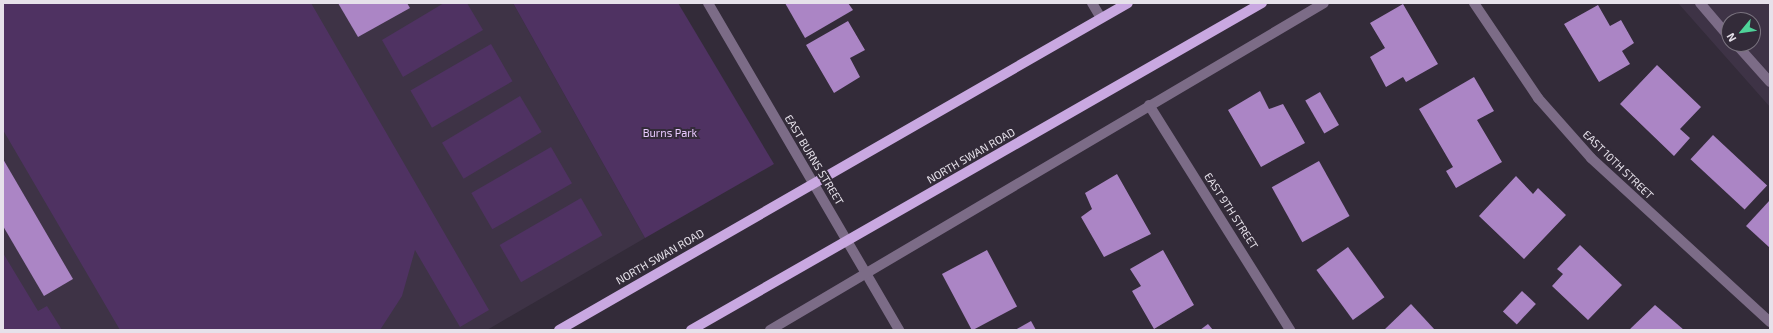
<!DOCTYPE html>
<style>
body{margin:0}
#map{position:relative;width:1773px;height:333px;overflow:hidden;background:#332b39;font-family:"Exo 2",sans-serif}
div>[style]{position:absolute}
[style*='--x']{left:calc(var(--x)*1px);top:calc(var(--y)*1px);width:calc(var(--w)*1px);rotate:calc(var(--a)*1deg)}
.built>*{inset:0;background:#3e3346}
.green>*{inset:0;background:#4f3262;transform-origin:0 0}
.building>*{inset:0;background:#ab85c5;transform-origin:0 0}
.minor>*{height:10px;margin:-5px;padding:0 5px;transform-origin:5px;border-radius:5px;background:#7c6c87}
.major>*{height:10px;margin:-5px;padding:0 5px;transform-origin:5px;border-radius:5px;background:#c9a8e1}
span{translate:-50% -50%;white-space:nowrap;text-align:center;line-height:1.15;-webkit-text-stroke:4px #332b39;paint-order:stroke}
.park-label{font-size:11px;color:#e8c9fe}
.street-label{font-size:11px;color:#e6e1ea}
.frame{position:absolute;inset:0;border:4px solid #e6e1ea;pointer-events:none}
.north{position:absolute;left:1721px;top:12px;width:40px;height:40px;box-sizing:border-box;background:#332b39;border:1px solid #7b7480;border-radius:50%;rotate:241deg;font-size:11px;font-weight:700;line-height:16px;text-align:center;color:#e6e1ea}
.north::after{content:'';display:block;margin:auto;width:14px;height:18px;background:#4fd399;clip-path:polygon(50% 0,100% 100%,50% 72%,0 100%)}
</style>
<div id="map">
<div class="built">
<div style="clip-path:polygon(3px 3px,513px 3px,645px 238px,487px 330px,3px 330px)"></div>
<div style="clip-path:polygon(evenodd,1678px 3px,1770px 3px,1770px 107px,1678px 3px,1729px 20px,1753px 20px,1753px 44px,1729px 44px,1729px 20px)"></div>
</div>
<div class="green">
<div style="clip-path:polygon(3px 3px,311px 3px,489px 310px,460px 327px,415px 250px,402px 296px,380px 330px,120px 330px,3px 130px)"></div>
<div style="clip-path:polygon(444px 3px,467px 3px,483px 30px,403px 77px,382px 40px)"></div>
<div style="clip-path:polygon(513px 3px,678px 3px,774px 164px,645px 238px)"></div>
<div style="left:491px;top:44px;width:43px;height:93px;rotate:60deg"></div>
<div style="left:520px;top:96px;width:42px;height:91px;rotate:59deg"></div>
<div style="left:551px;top:147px;width:42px;height:92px;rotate:60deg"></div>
<div style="left:581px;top:198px;width:43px;height:94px;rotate:60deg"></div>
<div style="clip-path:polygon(3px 253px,38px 311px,47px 306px,62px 330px,3px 330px)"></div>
</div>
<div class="building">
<div style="clip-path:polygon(338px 3px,407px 3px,410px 8px,358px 37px)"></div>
<div style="clip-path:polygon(785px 3px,848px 3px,853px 10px,805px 38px)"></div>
<div style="clip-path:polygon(1403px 4px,1438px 64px,1406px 82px,1403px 77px,1386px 87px,1370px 57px,1385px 48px,1370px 23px)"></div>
<div style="clip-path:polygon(1598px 5px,1610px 26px,1621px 20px,1634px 43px,1622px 51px,1630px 64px,1599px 82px,1564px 24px)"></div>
<div style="clip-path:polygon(848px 21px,865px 50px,850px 58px,860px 77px,834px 93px,806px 45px)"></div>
<div style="clip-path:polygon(1657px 65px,1701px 107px,1680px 129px,1690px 138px,1674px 156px,1620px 104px)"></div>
<div style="clip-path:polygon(1474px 77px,1494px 111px,1477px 120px,1502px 162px,1456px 188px,1446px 171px,1453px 167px,1419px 109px)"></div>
<div style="clip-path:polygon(1260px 91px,1269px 109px,1283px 104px,1305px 143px,1261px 167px,1228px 110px)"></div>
<div style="left:1320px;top:92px;width:38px;height:17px;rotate:60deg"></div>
<div style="left:1713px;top:135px;width:74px;height:33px;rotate:43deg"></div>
<div style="clip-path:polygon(3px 159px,73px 279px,44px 296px,3px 226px)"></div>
<div style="left:1319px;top:161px;width:63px;height:54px;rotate:61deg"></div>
<div style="clip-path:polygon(1117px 174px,1151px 234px,1104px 257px,1081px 217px,1092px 209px,1085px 193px)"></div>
<div style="clip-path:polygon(1516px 176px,1533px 194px,1538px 188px,1566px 215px,1524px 259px,1479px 216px)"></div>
<div style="clip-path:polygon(1770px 200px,1770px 248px,1746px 226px)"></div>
<div style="clip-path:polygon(1580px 245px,1622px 285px,1588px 320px,1552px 286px,1563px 274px,1557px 269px)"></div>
<div style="left:1348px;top:247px;width:62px;height:39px;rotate:54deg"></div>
<div style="left:987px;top:250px;width:64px;height:51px;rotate:62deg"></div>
<div style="clip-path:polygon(1163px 250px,1194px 305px,1154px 329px,1132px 291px,1141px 286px,1130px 269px)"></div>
<div style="left:1522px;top:291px;width:19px;height:28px;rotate:43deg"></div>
<div style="clip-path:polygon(1411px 304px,1435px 330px,1384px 330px)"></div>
<div style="clip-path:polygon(1655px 305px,1684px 330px,1629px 330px)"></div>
<div style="clip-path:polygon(1031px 321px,1036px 330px,1015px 330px)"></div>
<div style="clip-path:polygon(1208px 324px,1213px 330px,1200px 330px)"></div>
</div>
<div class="minor">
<div style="--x:708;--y:3;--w:379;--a:59.7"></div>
<div style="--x:1092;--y:3;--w:17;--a:59"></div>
<div style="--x:1474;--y:3;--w:115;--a:56"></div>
<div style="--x:1538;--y:98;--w:80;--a:48.5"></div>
<div style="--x:1591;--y:158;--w:243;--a:42.5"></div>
<div style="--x:1700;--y:3;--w:45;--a:49.5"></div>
<div style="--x:1736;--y:44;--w:51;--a:48.2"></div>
<div style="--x:1149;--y:105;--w:266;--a:57.9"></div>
<div style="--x:770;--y:330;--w:643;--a:-30.55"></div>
</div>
<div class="major">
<div style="--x:559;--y:330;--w:656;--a:-29.89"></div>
<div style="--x:691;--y:330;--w:658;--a:-29.8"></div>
</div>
<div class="park-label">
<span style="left:670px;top:133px">Burns Park</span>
</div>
<div class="street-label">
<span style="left:971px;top:156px;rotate:-30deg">NORTH SWAN ROAD</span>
<span style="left:814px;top:160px;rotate:59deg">EAST BURNS STREET</span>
<span style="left:1618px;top:165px;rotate:44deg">EAST 10TH STREET</span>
<span style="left:1231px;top:211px;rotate:57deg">EAST 9TH STREET</span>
<span style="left:660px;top:257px;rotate:-30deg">NORTH SWAN ROAD</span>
</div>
<div class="frame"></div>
<div class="north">N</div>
</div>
